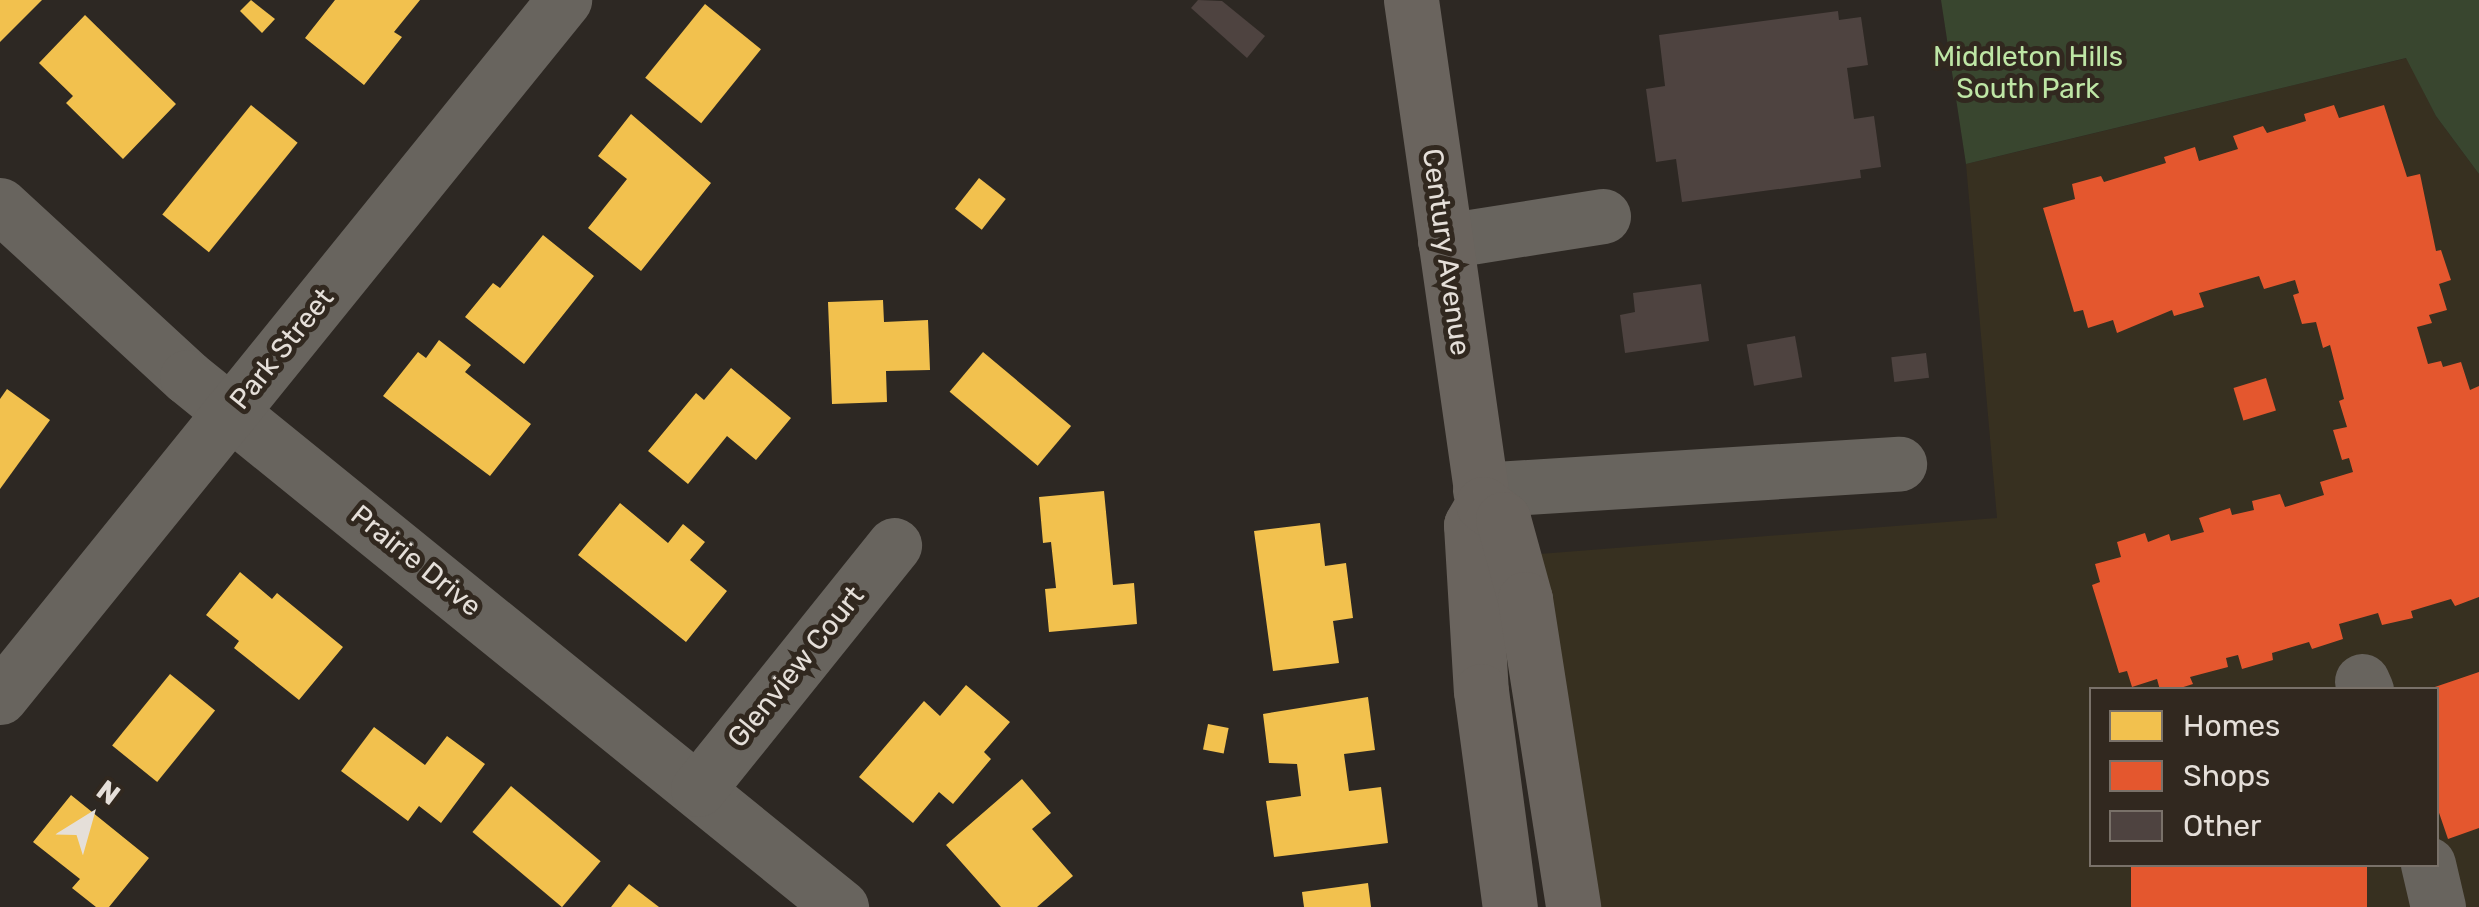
<!DOCTYPE html>
<style>
body{margin:0}
#map{position:relative;width:2479px;height:907px;overflow:hidden;background:#2d2823;font-family:Rubik,sans-serif}
div>[style]{position:absolute}
[style*='--x']{left:calc(var(--x)*1px);top:calc(var(--y)*1px);width:calc(var(--w)*1px);rotate:calc(var(--a)*1deg)}
.commercial>*{inset:0;background:#373020}
.green>*{inset:0;background:#39462f}
.homes>*{inset:0;background:#f2c14e;transform-origin:0 0}
.shops>*{inset:0;background:#e4572e;transform-origin:0 0}
.building>*{inset:0;background:#4e4340;transform-origin:0 0}
.minor>*{height:55px;margin:-27.5px;padding:0 27.5px;transform-origin:27.5px;border-radius:27.5px;background:#68645e}
.major>*{height:55px;margin:-27.5px;padding:0 27.5px;transform-origin:27.5px;border-radius:27.5px;background:#6a645e}
span{translate:-50% -50%;white-space:nowrap;text-align:center;line-height:1.15;-webkit-text-stroke:10px #31281f;paint-order:stroke}
.park-label{font-size:28px;color:#bee6a5}
.street-label{font-size:28px;color:#e5dfd9}
.legend{position:absolute;left:2089px;top:687px;width:350px;height:180px;box-sizing:border-box;background:#31281f;border:2px solid #797169;margin:0;padding:12px 18px;list-style:none;font-size:30px;color:#e5dfd9}
.legend li{display:flex;align-items:center;gap:20px;height:50px}
.legend b{width:50px;border:2px solid #797169}
.north{position:absolute;left:40px;top:767px;width:100px;height:100px;-webkit-text-stroke:8px #31281f;paint-order:stroke;rotate:37deg;font-size:28px;font-weight:700;line-height:40px;text-align:center;color:#e5dfd9}
.north::after{content:'';display:block;margin:auto;width:35px;height:45px;background:#e5dfd9;clip-path:polygon(50% 0,100% 100%,50% 72%,0 100%)}
</style>
<div id="map">
<div class="commercial">
<div style="clip-path:polygon(evenodd,2407px 58px,2436px 116px,2479px 174px,2479px 907px,1573px 907px,1514px 556px,1997px 518px,1966px 164px,2407px 58px,2092px 690px,2436px 690px,2436px 864px,2092px 864px,2092px 690px)"></div>
</div>
<div class="green">
<div style="clip-path:polygon(1941px 0,2479px 0,2479px 174px,2436px 116px,2406px 58px,1966px 164px)"></div>
</div>
<div class="homes">
<div style="clip-path:polygon(0 0,42px 0,0 42px)"></div>
<div style="clip-path:polygon(251px 0,275px 19px,262px 33px,240px 11px)"></div>
<div style="clip-path:polygon(335px 0,420px 0,394px 32px,402px 37px,364px 85px,305px 38px)"></div>
<div style="left:705px;top:4px;width:72px;height:95px;rotate:39deg"></div>
<div style="clip-path:polygon(85px 15px,176px 104px,123px 159px,66px 103px,73px 96px,39px 63px)"></div>
<div style="left:251px;top:105px;width:60px;height:141px;rotate:39deg"></div>
<div style="clip-path:polygon(631px 114px,711px 183px,641px 271px,588px 228px,627px 179px,598px 156px)"></div>
<div style="left:979px;top:178px;width:34px;height:39px;rotate:38deg"></div>
<div style="clip-path:polygon(543px 235px,594px 276px,524px 364px,465px 317px,493px 283px,500px 288px)"></div>
<div style="clip-path:polygon(883px 300px,884px 322px,928px 320px,930px 370px,886px 371px,887px 402px,832px 404px,828px 302px)"></div>
<div style="clip-path:polygon(439px 340px,471px 365px,465px 372px,531px 424px,490px 476px,383px 396px,418px 352px,426px 358px)"></div>
<div style="left:983px;top:352px;width:115px;height:52px;rotate:40deg"></div>
<div style="clip-path:polygon(731px 368px,791px 418px,756px 460px,727px 436px,688px 484px,648px 451px,696px 393px,704px 400px)"></div>
<div style="clip-path:polygon(7px 389px,50px 420px,0 489px,0 399px)"></div>
<div style="clip-path:polygon(1104px 491px,1113px 585px,1134px 583px,1137px 624px,1049px 632px,1045px 589px,1056px 588px,1051px 542px,1043px 543px,1039px 497px)"></div>
<div style="clip-path:polygon(620px 503px,668px 543px,683px 524px,705px 542px,690px 560px,727px 591px,686px 642px,578px 555px)"></div>
<div style="clip-path:polygon(1320px 523px,1325px 566px,1346px 563px,1353px 618px,1333px 621px,1339px 663px,1273px 671px,1254px 531px)"></div>
<div style="clip-path:polygon(240px 572px,272px 599px,277px 593px,343px 647px,299px 700px,234px 648px,239px 641px,206px 615px)"></div>
<div style="left:170px;top:674px;width:58px;height:92px;rotate:39deg"></div>
<div style="clip-path:polygon(966px 685px,1010px 722px,984px 752px,991px 759px,953px 804px,939px 792px,913px 823px,859px 777px,924px 701px,940px 716px)"></div>
<div style="clip-path:polygon(1368px 697px,1375px 750px,1344px 754px,1349px 791px,1381px 787px,1388px 843px,1274px 857px,1266px 801px,1301px 796px,1297px 764px,1269px 763px,1263px 714px)"></div>
<div style="left:1208px;top:724px;width:21px;height:26px;rotate:11deg"></div>
<div style="clip-path:polygon(374px 727px,425px 765px,447px 736px,485px 764px,441px 823px,419px 806px,408px 821px,341px 771px)"></div>
<div style="clip-path:polygon(1022px 779px,1051px 813px,1032px 829px,1073px 876px,1037px 907px,1001px 907px,946px 845px)"></div>
<div style="left:511px;top:786px;width:117px;height:60px;rotate:40deg"></div>
<div style="clip-path:polygon(71px 795px,149px 858px,109px 907px,96px 907px,72px 888px,80px 879px,33px 842px)"></div>
<div style="clip-path:polygon(1368px 883px,1371px 907px,1304px 907px,1302px 892px)"></div>
<div style="clip-path:polygon(629px 884px,659px 907px,611px 907px)"></div>
</div>
<div class="shops">
<div style="clip-path:polygon(2334px 105px,2339px 118px,2384px 105px,2407px 177px,2420px 174px,2436px 251px,2441px 250px,2451px 280px,2439px 284px,2447px 310px,2429px 315px,2432px 323px,2417px 327px,2428px 364px,2441px 361px,2443px 367px,2461px 362px,2470px 390px,2479px 386px,2479px 597px,2455px 606px,2451px 599px,2411px 611px,2413px 618px,2382px 625px,2378px 613px,2339px 624px,2343px 639px,2312px 649px,2309px 642px,2272px 653px,2273px 660px,2242px 669px,2238px 655px,2226px 658px,2228px 667px,2190px 677px,2193px 684px,2174px 690px,2160px 690px,2157px 679px,2132px 687px,2127px 671px,2119px 673px,2092px 585px,2100px 582px,2095px 564px,2121px 557px,2117px 542px,2145px 533px,2148px 542px,2169px 534px,2171px 541px,2204px 532px,2199px 518px,2230px 508px,2232px 515px,2254px 510px,2252px 501px,2280px 494px,2285px 507px,2324px 495px,2320px 482px,2353px 472px,2349px 458px,2342px 460px,2333px 430px,2347px 427px,2339px 401px,2344px 399px,2330px 345px,2323px 348px,2316px 322px,2302px 324px,2293px 295px,2299px 293px,2295px 280px,2264px 289px,2259px 276px,2199px 293px,2204px 307px,2174px 316px,2172px 310px,2117px 333px,2113px 320px,2088px 328px,2083px 310px,2074px 312px,2043px 208px,2075px 199px,2072px 184px,2101px 176px,2104px 182px,2166px 163px,2164px 157px,2195px 147px,2199px 161px,2238px 149px,2233px 136px,2263px 126px,2267px 133px,2306px 121px,2304px 114px)"></div>
<div style="left:2266px;top:378px;width:34px;height:34px;rotate:73deg"></div>
<div style="clip-path:polygon(2479px 672px,2479px 828px,2448px 839px,2436px 804px,2436px 690px,2429px 689px)"></div>
<div style="left:2131px;top:864px;width:236px;height:43px"></div>
</div>
<div class="building">
<div style="clip-path:polygon(1198px 0,1222px 1px,1265px 36px,1247px 58px,1191px 8px)"></div>
<div style="clip-path:polygon(1838px 11px,1839px 20px,1861px 17px,1868px 65px,1847px 68px,1854px 119px,1874px 116px,1881px 167px,1860px 170px,1861px 178px,1682px 202px,1676px 159px,1656px 162px,1646px 89px,1665px 86px,1659px 35px)"></div>
<div style="clip-path:polygon(1701px 284px,1709px 341px,1625px 353px,1620px 315px,1635px 312px,1633px 293px)"></div>
<div style="left:1795px;top:336px;width:42px;height:49px;rotate:80deg"></div>
<div style="left:1926px;top:353px;width:25px;height:35px;rotate:83deg"></div>
</div>
<div class="minor">
<div style="--x:0;--y:205;--w:254;--a:42.6"></div>
<div style="--x:187;--y:377;--w:842;--a:39.02"></div>
<div style="--x:1445;--y:241;--w:160;--a:-9"></div>
<div style="--x:1480;--y:490;--w:420;--a:-3.6"></div>
<div style="--x:2362;--y:681;--w:10;--a:66"></div>
<div style="--x:0;--y:697;--w:897;--a:-51.02"></div>
<div style="--x:698;--y:789;--w:313;--a:-51.2"></div>
<div style="--x:2428;--y:864;--w:44;--a:76.9"></div>
</div>
<div class="major">
<div style="--x:1411;--y:0;--w:509;--a:81.87"></div>
<div style="--x:1483;--y:504;--w:24;--a:120"></div>
<div style="--x:1471;--y:525;--w:166;--a:86.6"></div>
<div style="--x:1481;--y:691;--w:218;--a:82.4"></div>
<div style="--x:1483;--y:504;--w:25;--a:37"></div>
<div style="--x:1503;--y:519;--w:83;--a:74.6"></div>
<div style="--x:1525;--y:599;--w:312;--a:81.1"></div>
</div>
<div class="park-label">
<span style="left:2028px;top:73px">Middleton Hills<br>South Park</span>
</div>
<div class="street-label">
<span style="left:1446px;top:252px;rotate:82deg">Century Avenue</span>
<span style="left:282px;top:349px;rotate:-51deg">Park Street</span>
<span style="left:416px;top:561px;rotate:39deg">Prairie Drive</span>
<span style="left:796px;top:667px;rotate:-51deg">Glenview Court</span>
</div>
<ul class="legend">
<li><b style="height:28px;background:#f2c14e"></b>Homes</li>
<li><b style="height:28px;background:#e4572e"></b>Shops</li>
<li><b style="height:28px;background:#4e4340"></b>Other</li>
</ul>
<div class="north">N</div>
</div>
